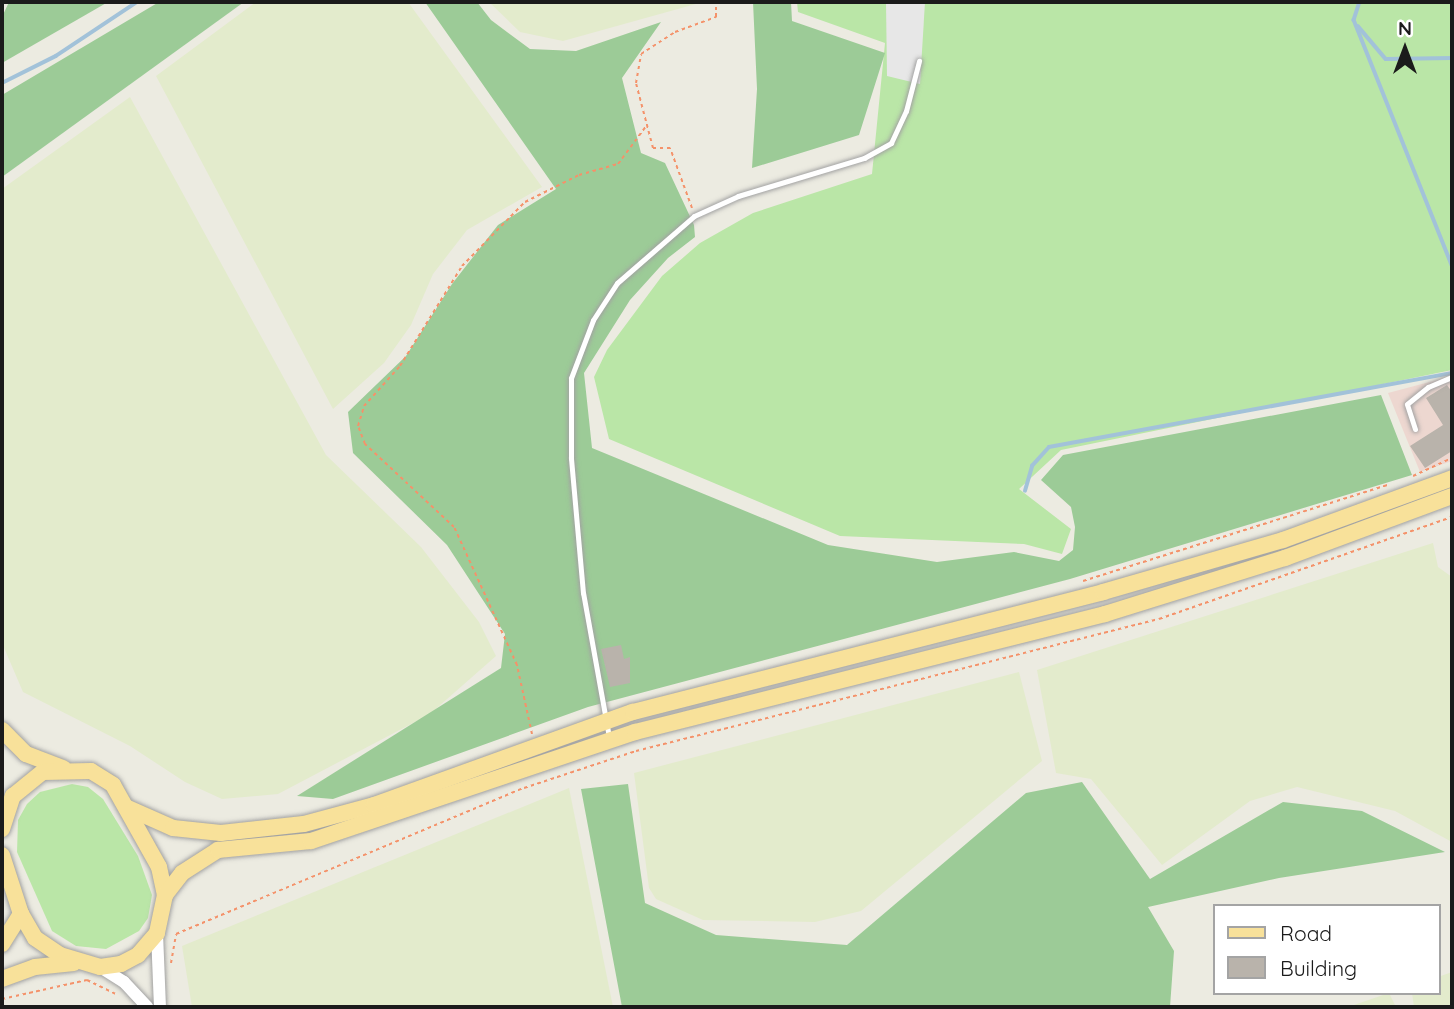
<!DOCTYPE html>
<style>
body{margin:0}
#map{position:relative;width:1454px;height:1009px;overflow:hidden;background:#ecebe1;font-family:Quicksand,sans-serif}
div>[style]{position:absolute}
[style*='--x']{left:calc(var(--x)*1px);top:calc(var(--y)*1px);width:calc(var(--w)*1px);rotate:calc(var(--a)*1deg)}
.commercial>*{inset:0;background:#edd7d0}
.farmland>*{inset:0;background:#e3ebcc}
.grass>*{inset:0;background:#bae6a7}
.forest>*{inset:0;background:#9ccb97}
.parking>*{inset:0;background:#e7e7e7}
.stream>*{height:3.5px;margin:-1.75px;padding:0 1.75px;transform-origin:1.75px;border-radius:1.75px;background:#a2c2d9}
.building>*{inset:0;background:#b9b3ab}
.path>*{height:2px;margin-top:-1px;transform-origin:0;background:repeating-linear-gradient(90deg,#f4926a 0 3.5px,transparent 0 7px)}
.roads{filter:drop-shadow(0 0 2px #a2a2a2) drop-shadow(0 0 2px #a2a2a2)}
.service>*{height:5px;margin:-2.5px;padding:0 2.5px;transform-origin:2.5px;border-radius:2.5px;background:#fff}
.tertiary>*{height:12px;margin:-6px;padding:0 6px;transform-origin:6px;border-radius:6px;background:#fff}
.primary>*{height:16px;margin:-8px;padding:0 8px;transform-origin:8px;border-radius:8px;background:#f8e19a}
span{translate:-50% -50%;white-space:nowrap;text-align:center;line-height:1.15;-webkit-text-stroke:5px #fff;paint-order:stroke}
.frame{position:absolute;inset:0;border:4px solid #1b1b1b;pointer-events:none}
.legend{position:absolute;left:1213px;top:904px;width:228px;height:91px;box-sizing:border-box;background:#fff;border:2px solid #a4a4a4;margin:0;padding:9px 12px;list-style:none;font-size:21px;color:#1b1b1b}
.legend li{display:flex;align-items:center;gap:14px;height:35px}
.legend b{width:35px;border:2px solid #a4a4a4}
.north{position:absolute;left:1370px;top:14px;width:70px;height:70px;-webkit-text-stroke:5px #fff;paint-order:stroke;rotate:0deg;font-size:19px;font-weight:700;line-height:28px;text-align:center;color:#1b1b1b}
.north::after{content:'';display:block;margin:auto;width:24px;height:32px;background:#1b1b1b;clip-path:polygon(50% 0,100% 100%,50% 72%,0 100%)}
</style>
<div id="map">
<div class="commercial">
<div style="clip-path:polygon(1452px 376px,1452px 461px,1420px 472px,1388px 393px)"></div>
</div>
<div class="farmland">
<div style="clip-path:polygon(256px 2px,408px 2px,542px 187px,467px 230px,433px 274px,411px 325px,384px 363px,333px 409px,156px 76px)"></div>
<div style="clip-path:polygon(489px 2px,703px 2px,563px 41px,520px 32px)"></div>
<div style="clip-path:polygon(130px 97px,326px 455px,421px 547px,479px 622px,496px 656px,430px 714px,278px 794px,222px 799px,185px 782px,130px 746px,23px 692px,2px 643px,2px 189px)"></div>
<div style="clip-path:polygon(1433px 543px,1438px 567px,1452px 577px,1452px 842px,1395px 811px,1297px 787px,1250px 801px,1162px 865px,1091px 779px,1056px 773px,1037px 670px)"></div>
<div style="clip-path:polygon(1019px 672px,1042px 761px,861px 911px,815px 922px,703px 920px,656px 899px,649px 888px,634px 773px)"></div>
<div style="clip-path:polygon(569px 788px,613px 1007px,192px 1007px,182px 946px)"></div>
<div style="clip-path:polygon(1452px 972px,1452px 1007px,1414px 1007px,1412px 993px,1438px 993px,1438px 977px)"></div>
<div style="clip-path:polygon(1389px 993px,1396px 1007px,1348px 1007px)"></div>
</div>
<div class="grass">
<div style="clip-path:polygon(797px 2px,1452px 2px,1452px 370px,1061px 450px,1019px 489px,1071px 529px,1062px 554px,1024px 544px,840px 536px,609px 439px,594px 377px,607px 350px,662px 276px,700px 243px,753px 213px,872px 174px,885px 43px,798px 12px)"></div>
<div style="clip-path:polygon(72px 784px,88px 787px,103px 799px,138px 856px,152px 895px,148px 918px,139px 931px,106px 949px,76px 946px,52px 931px,17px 852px,18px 820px,27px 804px,40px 792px)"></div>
</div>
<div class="forest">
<div style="clip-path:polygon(9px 2px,108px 2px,2px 63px,2px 17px)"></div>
<div style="clip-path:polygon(159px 2px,244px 2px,2px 177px,2px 95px)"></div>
<div style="clip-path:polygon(425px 2px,477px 2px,491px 20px,530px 49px,576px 51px,661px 22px,622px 78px,641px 153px,665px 163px,694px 225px,695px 237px,668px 258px,630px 300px,584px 373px,592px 448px,828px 545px,937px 562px,1014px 552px,1059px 561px,1073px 550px,1075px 527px,1071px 507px,1041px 480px,1063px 455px,1381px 395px,1412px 475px,1070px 579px,588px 707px,333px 799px,297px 796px,501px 668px,505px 634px,447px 545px,353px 453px,348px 412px,406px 356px,452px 284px,498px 225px,556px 189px)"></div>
<div style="clip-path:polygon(753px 2px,791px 2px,792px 21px,885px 53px,859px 135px,752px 168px,757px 89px)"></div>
<div style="clip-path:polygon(1082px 782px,1150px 879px,1283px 802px,1362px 811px,1445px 852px,1279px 878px,1148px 907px,1174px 951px,1170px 1007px,622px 1007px,581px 789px,628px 784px,645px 903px,716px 935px,847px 945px,1026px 793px)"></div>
</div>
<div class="parking">
<div style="clip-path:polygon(886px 2px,925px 2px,920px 84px,887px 76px)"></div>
</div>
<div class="stream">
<div style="--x:1360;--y:2;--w:19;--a:108"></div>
<div style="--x:1354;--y:20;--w:264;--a:68.2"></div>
<div style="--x:1358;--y:26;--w:43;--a:49.7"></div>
<div style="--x:1386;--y:59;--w:66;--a:-0.9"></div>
<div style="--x:2;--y:83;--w:60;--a:-26.6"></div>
<div style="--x:56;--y:56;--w:97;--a:-33.7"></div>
<div style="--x:1025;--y:491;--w:26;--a:-74"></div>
<div style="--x:1032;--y:466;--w:25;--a:-48"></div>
<div style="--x:1049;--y:447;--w:410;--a:-10.4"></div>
</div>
<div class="building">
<div style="clip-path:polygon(1447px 385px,1452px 392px,1452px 451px,1425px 468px,1410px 446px,1443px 425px,1426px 398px)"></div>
<div style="clip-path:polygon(621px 645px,624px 659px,630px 657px,630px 683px,610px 687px,601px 649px)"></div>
</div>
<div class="path">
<div style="--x:692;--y:208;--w:64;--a:-110.1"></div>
<div style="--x:670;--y:148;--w:17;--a:180"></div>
<div style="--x:653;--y:148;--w:67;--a:-104.7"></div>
<div style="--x:636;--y:83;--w:29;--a:-80"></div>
<div style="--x:641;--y:54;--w:40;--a:-32.9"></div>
<div style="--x:675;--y:32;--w:44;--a:-20.1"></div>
<div style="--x:716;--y:17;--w:15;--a:-90"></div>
<div style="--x:1413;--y:476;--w:43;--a:-24.8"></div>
<div style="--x:1083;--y:581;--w:320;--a:-17.5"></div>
<div style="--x:532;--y:734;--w:71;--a:-102.3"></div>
<div style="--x:517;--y:665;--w:152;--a:-114.5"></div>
<div style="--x:454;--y:527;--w:122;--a:-137"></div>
<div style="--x:365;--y:444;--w:19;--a:-111"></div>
<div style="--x:358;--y:426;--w:21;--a:-73"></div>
<div style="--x:364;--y:406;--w:54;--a:-48"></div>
<div style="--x:400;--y:366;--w:118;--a:-58.2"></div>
<div style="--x:462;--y:266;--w:90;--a:-45.5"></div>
<div style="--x:525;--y:202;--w:60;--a:-26.6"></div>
<div style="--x:579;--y:175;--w:41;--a:-15.8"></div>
<div style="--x:618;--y:164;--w:49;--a:-53.4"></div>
<div style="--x:171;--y:963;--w:29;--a:-80"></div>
<div style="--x:176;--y:934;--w:377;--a:-22.8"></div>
<div style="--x:524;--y:788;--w:118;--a:-18.3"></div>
<div style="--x:636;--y:751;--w:539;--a:-14.17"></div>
<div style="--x:1159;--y:619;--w:310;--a:-19.2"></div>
<div style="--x:2;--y:999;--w:87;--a:-12.6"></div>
<div style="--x:87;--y:980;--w:34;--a:26"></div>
</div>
<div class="roads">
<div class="service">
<div style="--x:1415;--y:429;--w:26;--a:-108"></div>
<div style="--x:1407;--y:404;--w:27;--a:-39"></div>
<div style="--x:1428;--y:387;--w:26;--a:-23"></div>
<div style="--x:609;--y:737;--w:146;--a:-100.2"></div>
<div style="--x:583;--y:593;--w:136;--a:-95.1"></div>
<div style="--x:571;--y:458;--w:80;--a:-90"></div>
<div style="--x:571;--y:378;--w:62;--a:-69.2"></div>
<div style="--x:593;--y:320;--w:44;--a:-57"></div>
<div style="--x:617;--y:283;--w:102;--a:-41"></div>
<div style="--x:694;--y:216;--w:48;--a:-24.4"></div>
<div style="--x:738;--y:196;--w:132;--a:-16.8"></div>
<div style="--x:864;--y:158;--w:31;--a:-29"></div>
<div style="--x:891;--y:143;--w:35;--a:-65"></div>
<div style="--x:906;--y:111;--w:52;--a:-75.4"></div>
</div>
<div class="tertiary">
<div style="--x:157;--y:933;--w:74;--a:87.7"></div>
<div style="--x:100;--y:967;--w:28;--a:32"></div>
<div style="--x:124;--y:982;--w:34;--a:47"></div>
</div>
<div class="primary">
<div style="--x:2;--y:730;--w:34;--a:45"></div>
<div style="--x:26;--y:754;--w:40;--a:21"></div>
<div style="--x:128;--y:808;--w:49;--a:24"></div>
<div style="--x:173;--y:828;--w:48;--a:5.9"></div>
<div style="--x:221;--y:833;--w:83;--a:-6.2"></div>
<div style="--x:304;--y:824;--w:73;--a:-15.2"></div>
<div style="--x:374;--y:805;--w:275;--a:-19.8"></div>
<div style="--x:633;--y:712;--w:485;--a:-14.3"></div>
<div style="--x:1103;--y:592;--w:187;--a:-16.1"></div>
<div style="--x:1283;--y:540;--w:180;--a:-20.1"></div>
<div style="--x:2;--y:829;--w:35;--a:-72"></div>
<div style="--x:13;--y:796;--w:38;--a:-39"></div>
<div style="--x:43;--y:772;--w:48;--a:-1.2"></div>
<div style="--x:91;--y:771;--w:26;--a:32"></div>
<div style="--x:113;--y:785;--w:94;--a:60.7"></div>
<div style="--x:159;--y:867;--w:29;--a:78"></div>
<div style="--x:165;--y:895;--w:39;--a:102"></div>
<div style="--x:157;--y:933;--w:29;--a:131"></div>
<div style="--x:138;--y:955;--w:19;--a:152"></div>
<div style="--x:121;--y:964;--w:21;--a:172"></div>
<div style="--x:100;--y:967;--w:42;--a:-163.3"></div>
<div style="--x:60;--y:955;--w:30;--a:-146"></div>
<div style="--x:35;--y:938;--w:28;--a:-120"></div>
<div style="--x:21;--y:914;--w:62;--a:-107.9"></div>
<div style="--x:165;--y:895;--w:28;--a:-52"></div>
<div style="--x:182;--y:873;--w:43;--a:-32.6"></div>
<div style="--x:218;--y:850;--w:93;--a:-5.5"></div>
<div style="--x:311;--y:841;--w:342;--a:-18.6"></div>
<div style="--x:635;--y:732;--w:485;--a:-14.1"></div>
<div style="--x:1105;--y:614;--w:189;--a:-17.3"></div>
<div style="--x:1285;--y:558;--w:178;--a:-20.4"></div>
<div style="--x:2;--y:944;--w:36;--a:-58"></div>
<div style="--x:2;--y:979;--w:35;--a:-20"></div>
<div style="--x:35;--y:967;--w:39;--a:-6"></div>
</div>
</div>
<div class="frame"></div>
<ul class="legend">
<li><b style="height:9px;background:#f8e19a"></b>Road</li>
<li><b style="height:19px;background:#b9b3ab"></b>Building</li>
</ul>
<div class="north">N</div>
</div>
